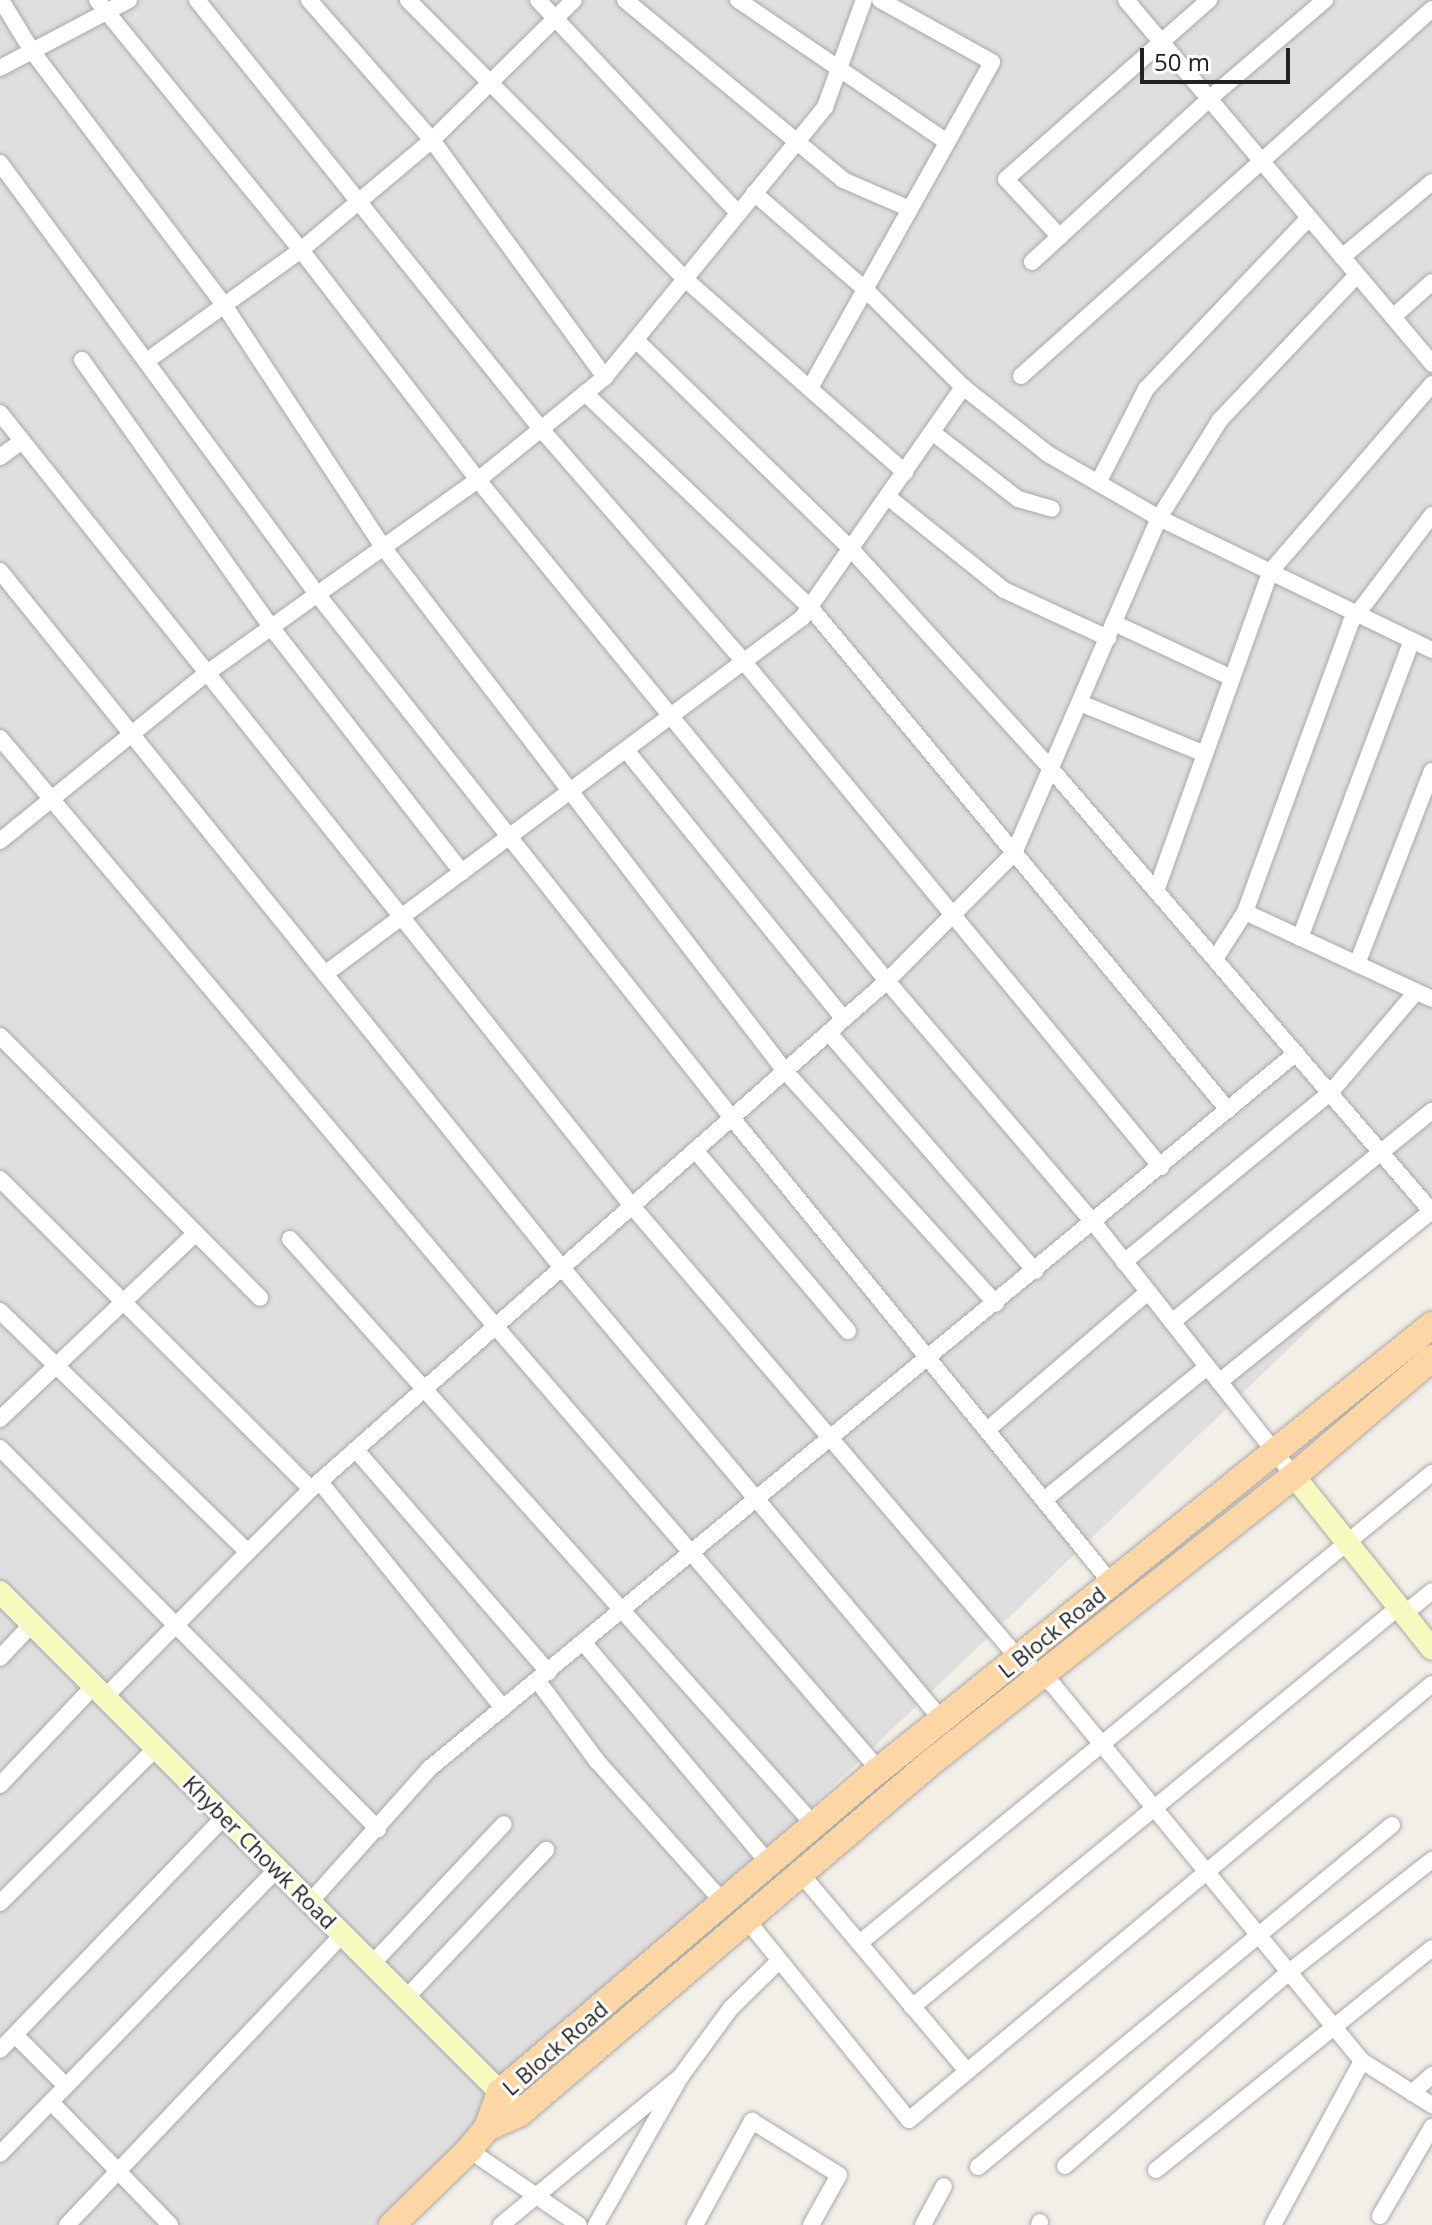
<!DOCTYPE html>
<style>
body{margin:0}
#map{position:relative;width:1432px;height:2225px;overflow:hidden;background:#f2efe9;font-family:"Open Sans",sans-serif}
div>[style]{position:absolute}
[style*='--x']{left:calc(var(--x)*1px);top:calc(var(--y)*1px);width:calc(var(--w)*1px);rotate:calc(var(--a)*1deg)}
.residential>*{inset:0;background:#e0dfdf}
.roads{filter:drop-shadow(0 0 2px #a9a9a9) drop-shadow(0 0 2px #a9a9a9)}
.street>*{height:16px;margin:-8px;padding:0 8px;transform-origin:8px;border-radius:8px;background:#fff}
.secondary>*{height:22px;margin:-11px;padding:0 11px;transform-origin:11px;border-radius:11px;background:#f7fabf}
.primary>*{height:26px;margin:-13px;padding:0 13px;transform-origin:13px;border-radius:13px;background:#fcd6a4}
span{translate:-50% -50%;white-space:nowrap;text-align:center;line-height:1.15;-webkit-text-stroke:6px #fff;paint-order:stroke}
.street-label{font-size:22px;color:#222}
.scale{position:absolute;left:1140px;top:48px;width:150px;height:36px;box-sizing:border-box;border:4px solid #222;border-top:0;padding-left:10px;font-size:24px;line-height:28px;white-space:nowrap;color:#222;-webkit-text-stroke:6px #fff;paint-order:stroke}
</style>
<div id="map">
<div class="residential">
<div style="clip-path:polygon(0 0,1432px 0,1432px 1211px,376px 2225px,0 2225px)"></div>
</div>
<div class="roads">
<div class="street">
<div style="--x:1;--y:0;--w:60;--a:58.7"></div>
<div style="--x:32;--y:51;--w:318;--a:52.9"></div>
<div style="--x:224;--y:305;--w:290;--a:56.7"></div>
<div style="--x:383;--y:547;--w:660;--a:52.51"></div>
<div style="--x:785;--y:1071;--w:314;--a:47.8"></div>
<div style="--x:97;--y:0;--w:323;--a:50.8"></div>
<div style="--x:301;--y:250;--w:290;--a:52.4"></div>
<div style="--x:478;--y:480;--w:647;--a:50.77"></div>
<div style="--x:887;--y:981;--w:318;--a:49.5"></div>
<div style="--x:1094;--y:1223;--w:323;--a:51.7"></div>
<div style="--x:197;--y:0;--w:550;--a:51.28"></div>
<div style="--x:541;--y:429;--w:309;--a:48.9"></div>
<div style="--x:744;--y:662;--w:655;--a:50.45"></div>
<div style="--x:309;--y:0;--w:186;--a:48.7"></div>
<div style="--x:432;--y:140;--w:293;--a:53.9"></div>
<div style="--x:408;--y:0;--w:393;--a:45.2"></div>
<div style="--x:685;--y:279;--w:293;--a:41.3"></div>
<div style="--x:538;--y:0;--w:292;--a:46.8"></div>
<div style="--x:625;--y:0;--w:283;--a:39.5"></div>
<div style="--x:843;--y:180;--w:73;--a:23.4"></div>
<div style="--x:738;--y:0;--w:253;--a:34.2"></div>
<div style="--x:1126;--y:0;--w:476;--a:49.9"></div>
<div style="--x:0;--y:68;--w:146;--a:-27.8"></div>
<div style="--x:0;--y:163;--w:535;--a:53.67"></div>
<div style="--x:317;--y:594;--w:668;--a:51.62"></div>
<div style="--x:732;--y:1118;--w:601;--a:50.8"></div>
<div style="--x:754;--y:193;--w:147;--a:40.9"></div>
<div style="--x:865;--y:289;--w:139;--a:45"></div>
<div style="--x:963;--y:387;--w:108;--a:38.2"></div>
<div style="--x:1048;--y:454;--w:128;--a:30"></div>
<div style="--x:1159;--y:518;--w:303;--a:25.8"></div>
<div style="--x:1060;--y:237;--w:79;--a:-133"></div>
<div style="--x:1006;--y:179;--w:271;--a:-41.4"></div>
<div style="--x:1342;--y:257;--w:117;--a:-39.8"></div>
<div style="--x:1032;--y:262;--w:241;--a:-42.6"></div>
<div style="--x:1209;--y:99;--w:153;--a:-40.5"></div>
<div style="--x:1393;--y:317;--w:52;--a:-41.9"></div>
<div style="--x:636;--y:340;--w:300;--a:44.2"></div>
<div style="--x:851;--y:549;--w:299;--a:47.7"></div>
<div style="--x:1052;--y:770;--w:583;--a:49.31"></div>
<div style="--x:82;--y:360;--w:327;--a:54.7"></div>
<div style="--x:271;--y:627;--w:311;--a:52.1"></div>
<div style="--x:148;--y:360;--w:188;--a:-35.7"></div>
<div style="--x:301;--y:250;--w:171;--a:-40"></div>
<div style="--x:432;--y:140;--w:199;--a:-44.6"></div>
<div style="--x:1021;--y:376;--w:551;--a:-41.76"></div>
<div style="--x:810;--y:388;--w:373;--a:-60.8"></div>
<div style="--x:992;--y:62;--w:128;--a:-151"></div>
<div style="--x:585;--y:393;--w:311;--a:43.6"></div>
<div style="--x:810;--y:607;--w:654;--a:50.27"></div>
<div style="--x:0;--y:413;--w:1014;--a:51.45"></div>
<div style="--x:632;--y:1206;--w:587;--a:49.49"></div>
<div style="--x:1013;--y:1652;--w:53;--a:39.7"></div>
<div style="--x:1054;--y:1686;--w:485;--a:50.6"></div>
<div style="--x:1362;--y:2061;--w:83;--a:32.2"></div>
<div style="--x:932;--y:432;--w:109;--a:37.9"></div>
<div style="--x:1018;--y:499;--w:35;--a:16"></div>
<div style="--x:0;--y:457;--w:27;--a:-36"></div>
<div style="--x:1098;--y:483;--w:106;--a:-62.9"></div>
<div style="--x:1146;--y:389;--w:236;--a:-46.4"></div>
<div style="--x:888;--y:497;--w:149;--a:38.7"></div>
<div style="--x:1004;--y:590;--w:115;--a:24.8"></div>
<div style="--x:0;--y:571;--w:897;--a:51.11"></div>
<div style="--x:563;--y:1269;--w:589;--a:49.96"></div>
<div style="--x:1114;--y:623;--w:130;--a:25"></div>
<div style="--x:1080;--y:703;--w:135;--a:22.2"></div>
<div style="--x:0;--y:738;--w:770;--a:49.9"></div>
<div style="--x:496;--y:1327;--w:586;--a:49.15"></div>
<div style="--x:626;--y:750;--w:346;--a:51"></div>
<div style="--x:0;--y:841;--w:267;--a:-39.1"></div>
<div style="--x:207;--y:673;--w:333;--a:-35.5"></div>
<div style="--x:478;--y:480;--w:164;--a:-39"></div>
<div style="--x:605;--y:377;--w:348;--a:-50.8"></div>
<div style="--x:825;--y:107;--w:114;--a:-70"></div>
<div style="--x:1156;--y:891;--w:339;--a:-70.3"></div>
<div style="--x:1270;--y:572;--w:248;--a:-49.2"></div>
<div style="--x:1245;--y:912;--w:206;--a:24.9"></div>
<div style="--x:1300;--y:938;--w:318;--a:-69.4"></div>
<div style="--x:1215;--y:959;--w:56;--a:-57.4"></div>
<div style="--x:1245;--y:912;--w:309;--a:-69.9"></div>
<div style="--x:1351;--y:622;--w:134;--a:-52.9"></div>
<div style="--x:1357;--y:964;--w:207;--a:-68.8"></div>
<div style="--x:325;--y:974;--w:595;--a:-36.74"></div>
<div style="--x:802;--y:618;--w:282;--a:-55.1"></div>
<div style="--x:829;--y:1033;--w:315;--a:49.1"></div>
<div style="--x:0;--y:1036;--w:369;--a:45.2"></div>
<div style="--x:695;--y:1150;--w:237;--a:49.8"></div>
<div style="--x:0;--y:1179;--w:439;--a:44.9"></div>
<div style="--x:290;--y:1239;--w:789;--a:48.19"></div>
<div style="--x:1124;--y:1262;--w:266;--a:-39.4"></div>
<div style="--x:1330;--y:1093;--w:133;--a:-49.6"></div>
<div style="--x:0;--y:1311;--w:346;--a:44.2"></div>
<div style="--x:248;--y:1552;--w:89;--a:-45"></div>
<div style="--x:311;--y:1489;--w:768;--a:-41.41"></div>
<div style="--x:887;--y:981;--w:180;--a:-45.2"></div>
<div style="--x:1014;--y:853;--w:365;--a:-66.6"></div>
<div style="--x:1159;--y:518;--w:115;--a:-58.1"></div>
<div style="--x:1220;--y:420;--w:199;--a:-46.6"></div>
<div style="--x:1172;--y:1322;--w:335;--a:-39.1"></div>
<div style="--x:1219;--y:1382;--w:273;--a:-38.8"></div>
<div style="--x:0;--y:1419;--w:270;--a:-43.5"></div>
<div style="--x:987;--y:1430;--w:212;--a:-40.6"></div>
<div style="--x:0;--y:1448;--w:537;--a:45.23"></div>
<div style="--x:356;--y:1450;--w:294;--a:49.1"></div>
<div style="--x:320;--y:1482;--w:291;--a:51"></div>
<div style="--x:1044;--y:1500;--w:210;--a:-39.2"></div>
<div style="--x:1404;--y:1614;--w:36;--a:-39"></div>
<div style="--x:583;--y:1642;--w:291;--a:50"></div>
<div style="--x:0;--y:1658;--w:47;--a:-46.7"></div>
<div style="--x:537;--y:1680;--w:101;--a:53.5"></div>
<div style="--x:597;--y:1761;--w:192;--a:48.2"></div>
<div style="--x:105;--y:1697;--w:204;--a:-45.4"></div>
<div style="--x:0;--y:1785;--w:137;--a:-46.5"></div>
<div style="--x:802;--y:1875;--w:255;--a:49.9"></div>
<div style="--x:310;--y:1902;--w:180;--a:-48.2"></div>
<div style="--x:430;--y:1768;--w:1123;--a:-39.54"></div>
<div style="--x:0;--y:1903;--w:220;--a:-44.8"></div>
<div style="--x:747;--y:1920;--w:257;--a:51"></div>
<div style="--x:909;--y:2120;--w:681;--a:-39.82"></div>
<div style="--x:862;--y:1941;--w:738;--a:-39.39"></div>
<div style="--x:372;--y:1964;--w:192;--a:-46.7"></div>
<div style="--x:406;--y:1998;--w:204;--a:-46.6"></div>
<div style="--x:912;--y:2007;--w:630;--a:-39.4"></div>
<div style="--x:15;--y:2035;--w:72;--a:45"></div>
<div style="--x:0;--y:2050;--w:323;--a:-46.1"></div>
<div style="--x:681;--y:2076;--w:84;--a:-53.7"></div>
<div style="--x:731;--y:2008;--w:67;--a:-44.4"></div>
<div style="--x:1412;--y:2093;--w:27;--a:-42"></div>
<div style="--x:51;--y:2102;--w:171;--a:45.9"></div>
<div style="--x:469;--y:2150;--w:133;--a:34.3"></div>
<div style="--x:0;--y:2154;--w:397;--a:-45.8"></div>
<div style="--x:1065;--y:2166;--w:296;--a:-40.9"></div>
<div style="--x:1289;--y:1972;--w:182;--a:-38.1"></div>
<div style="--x:978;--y:2167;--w:537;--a:-39.56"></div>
<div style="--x:1156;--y:2170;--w:354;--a:-38.8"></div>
<div style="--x:1380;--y:2216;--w:103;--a:-59.7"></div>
<div style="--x:67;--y:2225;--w:400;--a:-46.5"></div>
<div style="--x:501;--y:2225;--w:234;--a:-39.6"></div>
<div style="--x:681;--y:2076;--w:172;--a:119.7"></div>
<div style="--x:695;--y:2225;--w:119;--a:-61.3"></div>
<div style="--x:752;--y:2121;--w:102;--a:31.8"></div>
<div style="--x:839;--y:2175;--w:57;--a:119.2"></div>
<div style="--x:923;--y:2225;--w:44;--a:-61.7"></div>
<div style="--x:1039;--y:2225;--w:3;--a:-72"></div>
<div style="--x:1273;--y:2225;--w:187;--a:-61.5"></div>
</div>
<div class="secondary">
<div style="--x:1294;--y:1476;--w:221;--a:51.4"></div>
<div style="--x:0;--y:1592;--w:723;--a:45"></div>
</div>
<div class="primary">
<div style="--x:487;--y:2128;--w:36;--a:-24"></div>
<div style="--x:520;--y:2113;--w:538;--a:-40.47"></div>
<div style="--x:929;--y:1764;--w:465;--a:-38.3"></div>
<div style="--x:1294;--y:1476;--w:182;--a:-40.5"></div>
<div style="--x:392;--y:2225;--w:107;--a:-44.2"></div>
<div style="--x:469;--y:2150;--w:28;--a:-51"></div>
<div style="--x:487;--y:2128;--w:38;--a:-70"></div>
<div style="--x:500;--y:2092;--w:497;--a:-40.4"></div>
<div style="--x:879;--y:1770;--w:710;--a:-38.82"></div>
</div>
</div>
<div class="street-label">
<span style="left:1052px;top:1632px;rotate:-39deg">L Block Road</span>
<span style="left:260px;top:1852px;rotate:45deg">Khyber Chowk Road</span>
<span style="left:555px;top:2048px;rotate:-41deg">L Block Road</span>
</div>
<div class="scale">50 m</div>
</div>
